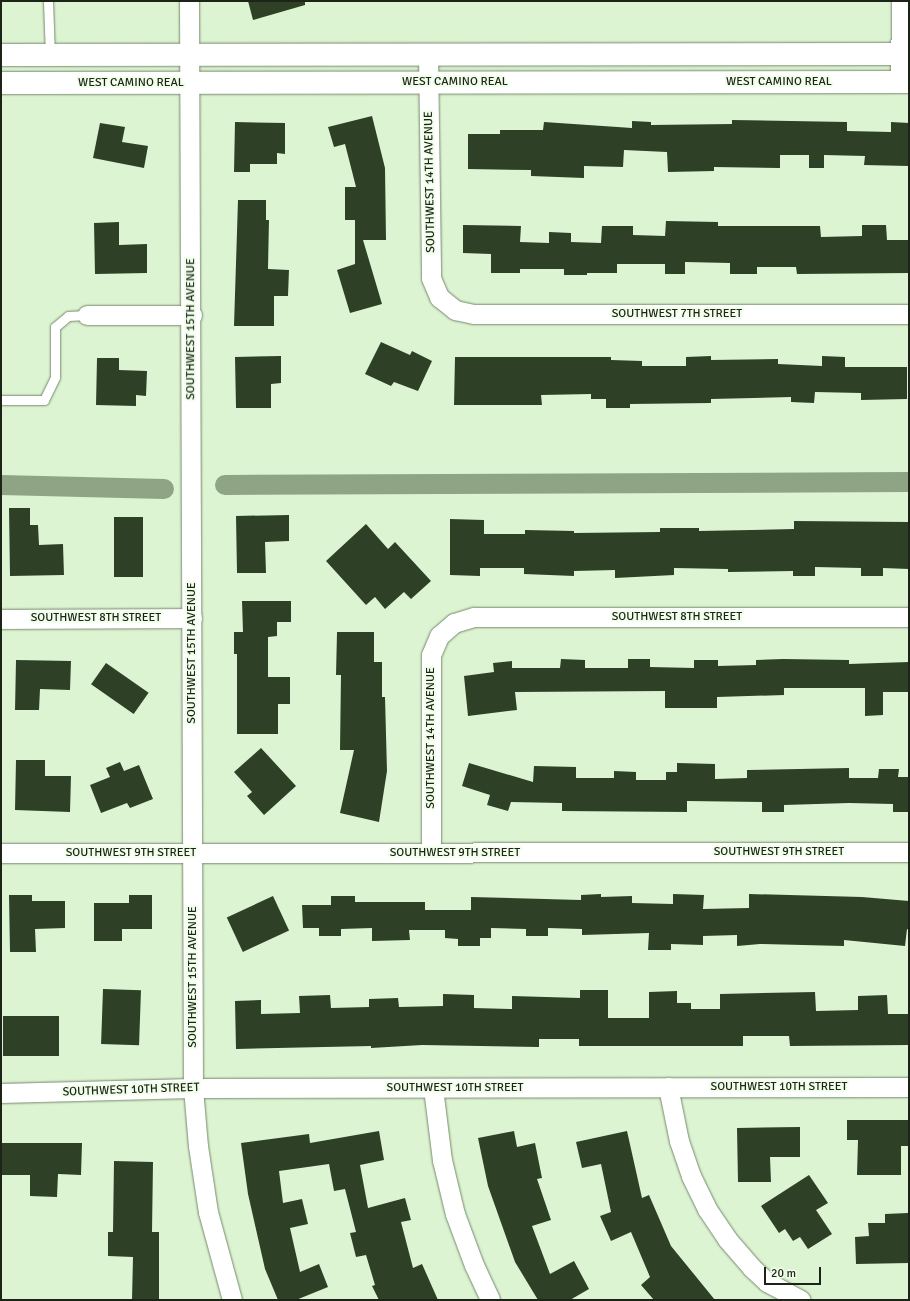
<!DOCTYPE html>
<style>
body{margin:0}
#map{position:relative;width:910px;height:1301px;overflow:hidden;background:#ddf4d3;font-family:Signika,sans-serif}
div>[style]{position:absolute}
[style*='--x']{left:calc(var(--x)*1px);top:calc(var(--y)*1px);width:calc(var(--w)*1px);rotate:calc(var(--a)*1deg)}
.canal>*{height:20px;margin:-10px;padding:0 10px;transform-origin:10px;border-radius:10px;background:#8ea484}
.building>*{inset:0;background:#2e4026;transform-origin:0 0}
.roads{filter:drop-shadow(0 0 1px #768a6c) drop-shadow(0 0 1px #768a6c)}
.lane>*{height:9px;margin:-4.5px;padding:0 4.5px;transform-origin:4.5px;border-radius:4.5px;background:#fff}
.street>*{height:19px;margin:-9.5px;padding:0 9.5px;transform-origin:9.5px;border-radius:9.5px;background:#fff}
.secondary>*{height:22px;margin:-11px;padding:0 11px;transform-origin:11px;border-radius:11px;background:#fff}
span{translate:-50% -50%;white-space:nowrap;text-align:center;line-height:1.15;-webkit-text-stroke:4px #f0feea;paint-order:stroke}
.street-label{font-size:12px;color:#1c2418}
.frame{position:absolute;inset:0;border:2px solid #1c2418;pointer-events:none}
.scale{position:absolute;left:764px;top:1267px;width:57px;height:18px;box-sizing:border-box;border:2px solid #1c2418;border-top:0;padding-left:5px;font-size:12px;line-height:14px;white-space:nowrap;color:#1c2418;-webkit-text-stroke:3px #f0feea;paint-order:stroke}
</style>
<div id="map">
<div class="canal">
<div style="--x:1;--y:485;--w:163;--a:1.4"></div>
<div style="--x:225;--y:485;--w:684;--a:-0.25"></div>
</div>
<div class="building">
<div style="clip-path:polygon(248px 1px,305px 1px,305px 5px,253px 20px)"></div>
<div style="clip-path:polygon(372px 116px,385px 168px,386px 240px,363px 240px,382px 304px,350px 313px,337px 270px,355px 264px,355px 220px,345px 220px,345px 187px,356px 187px,345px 144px,334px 147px,328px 127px)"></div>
<div style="clip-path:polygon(732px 120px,847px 122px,847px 131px,891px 132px,891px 122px,909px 123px,909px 166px,864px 165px,865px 156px,824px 155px,824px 168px,809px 168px,809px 155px,780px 155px,780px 168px,714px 167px,714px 171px,668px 172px,667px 152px,624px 150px,623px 167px,584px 166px,584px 178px,531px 176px,531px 170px,468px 169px,468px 134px,500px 134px,500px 130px,543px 130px,544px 122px,632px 128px,632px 121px,651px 122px,651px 125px,732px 124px)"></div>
<div style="clip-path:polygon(235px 122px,285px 123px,285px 154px,277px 153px,277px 164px,250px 164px,250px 172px,234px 172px)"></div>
<div style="clip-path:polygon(100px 123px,125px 127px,122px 142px,148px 146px,144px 168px,93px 158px)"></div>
<div style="clip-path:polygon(238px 200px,266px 200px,266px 220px,269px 220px,268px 269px,289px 270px,288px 296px,274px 296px,274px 326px,234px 326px)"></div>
<div style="clip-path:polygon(666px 221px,718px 222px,718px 226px,820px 226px,821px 237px,862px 236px,862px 225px,886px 225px,887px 240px,909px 240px,909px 273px,797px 274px,796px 267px,757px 267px,757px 274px,730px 274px,730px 263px,685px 262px,685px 274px,665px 274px,665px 264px,617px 264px,617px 273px,587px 273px,587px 275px,564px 275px,564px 269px,520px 269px,520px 273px,491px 273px,491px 254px,463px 253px,463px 225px,521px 226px,520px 242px,549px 243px,549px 232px,571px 233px,571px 242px,601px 243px,602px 226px,633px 226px,633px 235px,665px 236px)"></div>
<div style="clip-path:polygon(119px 222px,119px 245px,147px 244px,147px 273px,95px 274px,94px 223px)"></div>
<div style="clip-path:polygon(381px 342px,410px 355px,412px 351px,432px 361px,418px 391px,394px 382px,391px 386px,365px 374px)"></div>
<div style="clip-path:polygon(281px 356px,281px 383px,271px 384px,271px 408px,236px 408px,235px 357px)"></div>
<div style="clip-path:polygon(711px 356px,711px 360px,778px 359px,778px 364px,822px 366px,822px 356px,845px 357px,845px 367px,907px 367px,907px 399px,861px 400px,861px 393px,815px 392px,814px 403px,791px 402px,791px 397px,711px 399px,711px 403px,630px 404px,630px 408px,606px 408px,606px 399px,591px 399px,591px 394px,541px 395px,542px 405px,454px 405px,455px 357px,611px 357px,611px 360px,642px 361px,642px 366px,686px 366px,686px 357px)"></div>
<div style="clip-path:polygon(97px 358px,119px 358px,119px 370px,147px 371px,146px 396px,136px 395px,136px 406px,96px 405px)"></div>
<div style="clip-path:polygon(9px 508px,30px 508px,30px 525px,38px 525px,39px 545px,63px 544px,64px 575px,10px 576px)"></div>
<div style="clip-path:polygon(289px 515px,289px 541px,265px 542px,266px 573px,237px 573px,236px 516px)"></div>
<div style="left:114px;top:517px;width:29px;height:60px"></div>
<div style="clip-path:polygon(450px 519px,484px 520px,484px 534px,525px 534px,525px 530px,574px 531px,574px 533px,660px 532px,660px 528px,699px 528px,699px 531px,794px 529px,794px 521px,909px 522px,909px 569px,883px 568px,883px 576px,861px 576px,861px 568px,815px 567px,815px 576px,793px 576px,793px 571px,728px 572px,728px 569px,674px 568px,674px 575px,615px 578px,615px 570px,574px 571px,574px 576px,524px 574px,524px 568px,480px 568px,480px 576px,450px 575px)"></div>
<div style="clip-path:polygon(366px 524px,388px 549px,395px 542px,431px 581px,411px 599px,404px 592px,385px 609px,375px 597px,366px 605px,326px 561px)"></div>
<div style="clip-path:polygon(242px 601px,291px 601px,291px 622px,277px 622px,277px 636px,268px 637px,268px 677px,290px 677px,290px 704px,278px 704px,278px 734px,237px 734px,237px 654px,234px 654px,234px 632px,243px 632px)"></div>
<div style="clip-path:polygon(337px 632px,374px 632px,374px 662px,382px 662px,382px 697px,385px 697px,387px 771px,379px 822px,340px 813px,354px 750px,340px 750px,341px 675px,336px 675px)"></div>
<div style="clip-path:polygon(561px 659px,585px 660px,585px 668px,628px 668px,628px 659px,650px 659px,650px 667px,694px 668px,694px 660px,718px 660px,718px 666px,756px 665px,756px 660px,783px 659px,849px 660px,849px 664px,909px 662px,909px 692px,883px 692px,883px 715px,865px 716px,865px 688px,784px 688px,784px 695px,717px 697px,717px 708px,665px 708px,665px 691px,515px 692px,517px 710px,468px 716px,464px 676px,494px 672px,493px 663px,512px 661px,512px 668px,560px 668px)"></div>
<div style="clip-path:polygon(16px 660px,71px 661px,70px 690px,40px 689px,39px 710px,15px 710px)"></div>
<div style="left:106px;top:663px;width:52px;height:26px;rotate:35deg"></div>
<div style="clip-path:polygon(261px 748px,296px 786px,264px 815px,247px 796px,252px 792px,234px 772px)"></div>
<div style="clip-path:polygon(16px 760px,45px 760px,45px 776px,71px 776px,70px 812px,15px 810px)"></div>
<div style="clip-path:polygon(120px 762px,124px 771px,139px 765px,153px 799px,130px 808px,127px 803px,101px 813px,90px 785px,110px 777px,106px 768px)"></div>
<div style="clip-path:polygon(469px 763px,533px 782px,534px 766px,576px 767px,576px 778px,614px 778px,614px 771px,636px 772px,636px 780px,666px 780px,666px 772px,677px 772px,677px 763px,715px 764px,715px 779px,747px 778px,747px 770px,849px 768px,849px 778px,878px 778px,879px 769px,899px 769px,898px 777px,909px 777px,909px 812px,893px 812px,893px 804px,849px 803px,784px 805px,784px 812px,762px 812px,762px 802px,687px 801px,687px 812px,562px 811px,562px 803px,511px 802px,508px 811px,487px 805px,490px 795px,462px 786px)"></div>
<div style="clip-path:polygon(601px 894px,601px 897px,632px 896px,632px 903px,673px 904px,673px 894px,704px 895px,703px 909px,749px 908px,749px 894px,862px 897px,909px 901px,909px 930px,907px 929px,905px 946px,844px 940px,844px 946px,760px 944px,737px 946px,737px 935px,703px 936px,703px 945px,671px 944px,671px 950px,648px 950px,649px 933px,582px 935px,582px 929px,548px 928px,548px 936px,526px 936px,526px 929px,491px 928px,491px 938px,480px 938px,480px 946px,458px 946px,458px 939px,445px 938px,445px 930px,409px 930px,410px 940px,372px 941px,372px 928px,341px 929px,341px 936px,319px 936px,319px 928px,303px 928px,302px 905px,331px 905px,331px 896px,355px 896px,355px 902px,425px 902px,425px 910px,471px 910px,471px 897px,581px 900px,581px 895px)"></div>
<div style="clip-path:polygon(9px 895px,32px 895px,32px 901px,65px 901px,65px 928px,35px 929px,36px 952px,10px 952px)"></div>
<div style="clip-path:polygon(129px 895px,152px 895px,152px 929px,122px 929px,122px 941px,94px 941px,94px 903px,129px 903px)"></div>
<div style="left:273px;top:896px;width:38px;height:51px;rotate:65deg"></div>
<div style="left:103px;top:989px;width:38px;height:55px;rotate:2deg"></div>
<div style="clip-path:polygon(580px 990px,608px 990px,608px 1018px,649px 1018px,649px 992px,677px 991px,677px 1003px,691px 1003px,691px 1009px,720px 1009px,720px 994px,815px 992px,816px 1011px,858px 1010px,858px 996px,887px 995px,888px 1014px,909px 1014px,909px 1045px,790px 1046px,789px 1036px,743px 1036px,743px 1046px,579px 1046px,579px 1039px,539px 1039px,539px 1047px,422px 1045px,371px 1048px,371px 1046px,236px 1049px,235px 1001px,261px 1000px,261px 1014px,300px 1013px,299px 996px,330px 995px,331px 1008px,369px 1007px,369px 999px,398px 998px,399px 1007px,443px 1006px,443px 994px,474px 995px,474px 1008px,512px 1009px,512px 996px,580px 998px)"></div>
<div style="left:3px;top:1016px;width:56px;height:40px"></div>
<div style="clip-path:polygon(847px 1120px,909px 1120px,909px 1146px,901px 1146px,901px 1175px,857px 1175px,858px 1140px,847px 1140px)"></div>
<div style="clip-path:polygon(800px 1127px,800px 1157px,770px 1157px,771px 1182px,738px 1182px,737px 1128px)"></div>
<div style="clip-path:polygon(379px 1131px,384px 1160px,360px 1165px,368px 1208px,405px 1198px,411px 1220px,401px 1222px,413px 1268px,422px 1264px,438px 1300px,379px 1300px,372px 1286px,375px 1285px,366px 1255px,356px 1257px,350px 1233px,356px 1232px,345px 1189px,334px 1191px,329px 1164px,279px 1171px,283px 1203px,302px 1199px,308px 1224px,290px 1228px,300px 1272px,319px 1264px,328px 1287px,296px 1300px,278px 1300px,265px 1269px,248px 1194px,241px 1143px,309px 1134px,310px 1143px)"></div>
<div style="clip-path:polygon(514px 1131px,517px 1147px,535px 1143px,542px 1178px,537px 1179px,551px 1220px,532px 1226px,550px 1274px,574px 1261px,589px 1289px,570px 1300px,538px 1300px,515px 1262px,488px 1186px,478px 1138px)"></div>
<div style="clip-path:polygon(627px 1131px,642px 1198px,649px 1195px,671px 1246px,715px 1300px,654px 1300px,641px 1285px,650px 1277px,631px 1232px,611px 1241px,600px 1216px,611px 1212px,601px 1164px,582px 1168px,576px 1142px)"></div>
<div style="clip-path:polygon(1px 1143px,82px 1143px,81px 1175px,58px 1174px,57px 1197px,30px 1196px,30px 1175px,1px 1175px)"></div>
<div style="clip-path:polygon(114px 1161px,153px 1162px,152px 1232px,159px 1232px,159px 1300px,132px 1300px,133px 1257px,108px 1256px,108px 1232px,113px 1232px)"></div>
<div style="clip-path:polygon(809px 1175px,828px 1203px,816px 1210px,832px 1234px,808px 1249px,800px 1237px,793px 1241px,785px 1229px,779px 1233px,761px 1206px)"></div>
<div style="clip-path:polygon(908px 1213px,909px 1263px,856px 1264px,855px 1237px,869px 1236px,868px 1223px,885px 1223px,885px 1214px)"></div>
</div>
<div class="roads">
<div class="lane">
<div style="--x:48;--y:1;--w:54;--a:87.9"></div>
<div style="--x:1;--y:400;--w:43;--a:0"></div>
<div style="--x:44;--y:400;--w:25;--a:-64"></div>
<div style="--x:55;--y:377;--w:50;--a:-90"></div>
<div style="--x:55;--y:327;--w:17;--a:-40"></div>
<div style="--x:68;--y:316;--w:19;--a:-3"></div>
</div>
<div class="street">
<div style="--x:189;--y:1;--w:1087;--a:89.79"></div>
<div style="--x:193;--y:1088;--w:58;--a:85.1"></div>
<div style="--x:198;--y:1146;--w:67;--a:81.4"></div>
<div style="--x:208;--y:1212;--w:91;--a:74.7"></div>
<div style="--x:428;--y:54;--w:224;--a:89.2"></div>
<div style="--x:431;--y:278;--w:21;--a:67"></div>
<div style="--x:439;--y:297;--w:21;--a:39"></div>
<div style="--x:455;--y:310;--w:19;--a:12"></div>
<div style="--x:474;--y:314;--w:435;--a:0"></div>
<div style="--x:900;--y:82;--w:81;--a:-89.3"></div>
<div style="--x:87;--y:315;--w:105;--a:0"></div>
<div style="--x:1;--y:619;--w:191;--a:-0.3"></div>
<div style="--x:1;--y:853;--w:908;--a:-0.06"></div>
<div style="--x:431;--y:853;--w:198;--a:-90"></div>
<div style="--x:431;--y:655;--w:21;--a:-67"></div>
<div style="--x:439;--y:636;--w:20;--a:-41"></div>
<div style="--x:454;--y:623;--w:21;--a:-17"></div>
<div style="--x:474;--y:617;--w:435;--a:0"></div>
<div style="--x:668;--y:1087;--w:55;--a:78.5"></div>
<div style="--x:679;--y:1141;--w:37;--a:71"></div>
<div style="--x:691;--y:1176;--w:37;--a:64"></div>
<div style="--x:707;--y:1209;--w:36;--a:56"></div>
<div style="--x:727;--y:1239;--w:37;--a:49"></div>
<div style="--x:751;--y:1267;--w:22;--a:43"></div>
<div style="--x:767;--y:1282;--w:38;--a:28"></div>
<div style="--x:433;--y:1088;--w:73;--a:82.9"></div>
<div style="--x:442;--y:1160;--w:56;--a:76.5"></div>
<div style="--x:455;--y:1214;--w:54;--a:69.6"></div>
<div style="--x:474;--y:1265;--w:38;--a:65"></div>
<div style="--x:1;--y:1093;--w:192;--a:-1.5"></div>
<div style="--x:193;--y:1088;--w:716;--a:-0.08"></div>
</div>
<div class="secondary">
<div style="--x:1;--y:55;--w:908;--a:-0.06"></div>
<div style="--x:1;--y:83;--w:908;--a:-0.06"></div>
</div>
</div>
<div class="street-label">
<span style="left:455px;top:82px">WEST CAMINO REAL</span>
<span style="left:779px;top:82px">WEST CAMINO REAL</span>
<span style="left:131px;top:83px">WEST CAMINO REAL</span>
<span style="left:430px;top:182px;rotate:-91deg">SOUTHWEST 14TH AVENUE</span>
<span style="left:677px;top:314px">SOUTHWEST 7TH STREET</span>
<span style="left:191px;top:329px;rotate:-90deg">SOUTHWEST 15TH AVENUE</span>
<span style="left:677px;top:617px">SOUTHWEST 8TH STREET</span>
<span style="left:96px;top:618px">SOUTHWEST 8TH STREET</span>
<span style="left:192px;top:653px;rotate:-90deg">SOUTHWEST 15TH AVENUE</span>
<span style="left:431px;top:738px;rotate:-90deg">SOUTHWEST 14TH AVENUE</span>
<span style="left:779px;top:852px">SOUTHWEST 9TH STREET</span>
<span style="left:131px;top:853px">SOUTHWEST 9TH STREET</span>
<span style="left:455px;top:853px">SOUTHWEST 9TH STREET</span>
<span style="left:193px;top:977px;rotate:-90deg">SOUTHWEST 15TH AVENUE</span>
<span style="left:779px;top:1087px">SOUTHWEST 10TH STREET</span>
<span style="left:455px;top:1088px">SOUTHWEST 10TH STREET</span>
<span style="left:131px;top:1090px;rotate:-2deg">SOUTHWEST 10TH STREET</span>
</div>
<div class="frame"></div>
<div class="scale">20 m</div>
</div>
